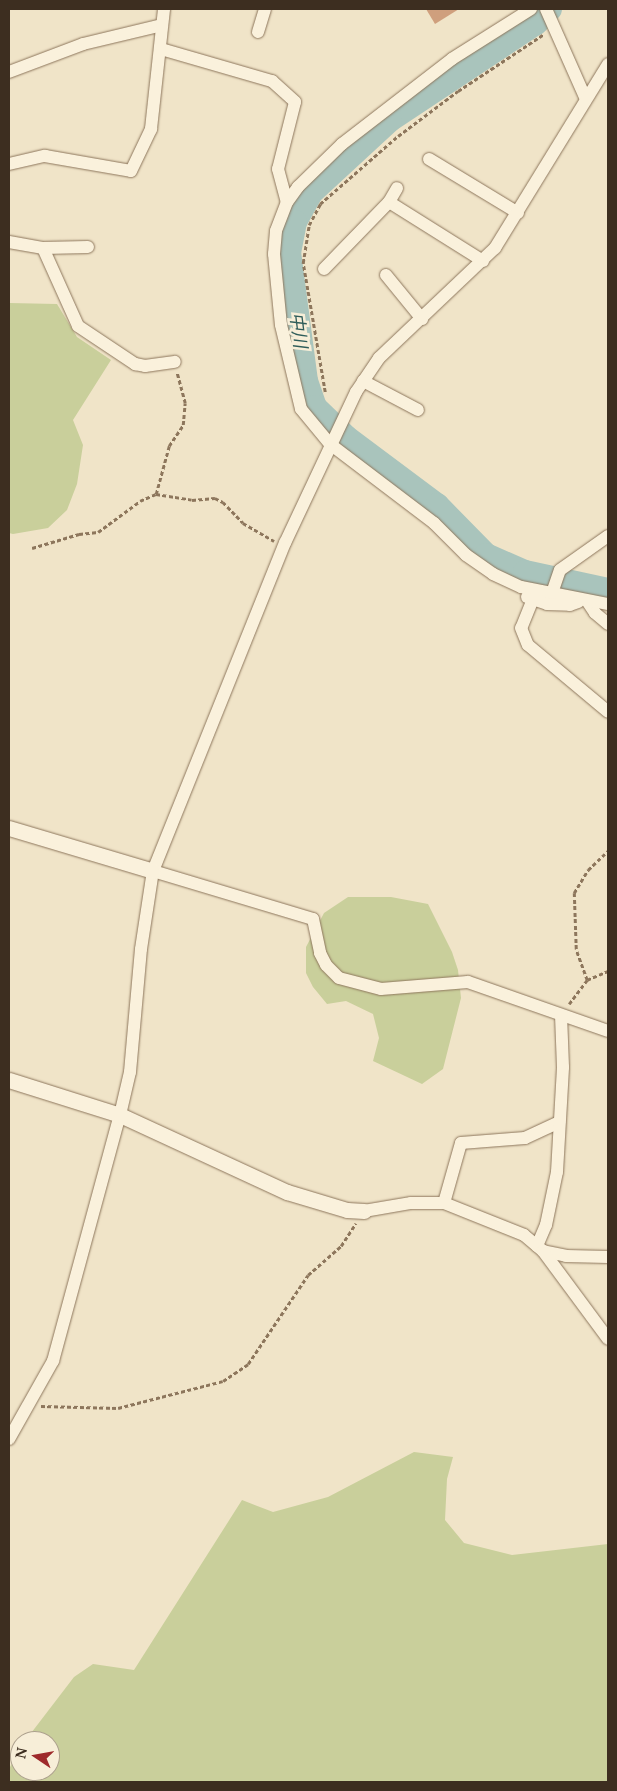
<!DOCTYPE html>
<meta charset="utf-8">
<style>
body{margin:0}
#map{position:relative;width:617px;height:1791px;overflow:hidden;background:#f0e4c8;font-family:"Noto Serif","Noto Sans JP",serif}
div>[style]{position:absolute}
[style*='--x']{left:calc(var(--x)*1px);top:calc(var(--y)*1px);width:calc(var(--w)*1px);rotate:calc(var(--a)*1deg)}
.green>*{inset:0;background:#c9cf9b}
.river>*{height:24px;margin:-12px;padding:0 12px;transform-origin:12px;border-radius:12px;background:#a9c4bc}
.building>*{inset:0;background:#cf9f7d}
.path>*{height:2.5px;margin-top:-1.25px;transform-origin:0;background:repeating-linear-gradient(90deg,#8d765c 0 4px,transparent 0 6.5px)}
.roads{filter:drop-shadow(0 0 1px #8d765c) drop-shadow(0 0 1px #8d765c)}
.minor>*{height:12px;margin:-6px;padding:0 6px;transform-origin:6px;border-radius:6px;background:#faf1dc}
.tertiary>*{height:15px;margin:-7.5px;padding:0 7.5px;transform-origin:7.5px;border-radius:7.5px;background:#faf1dc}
span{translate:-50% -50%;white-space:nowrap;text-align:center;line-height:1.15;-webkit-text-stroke:5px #f7eed8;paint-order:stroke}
.water-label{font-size:18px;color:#2f5d5a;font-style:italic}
.frame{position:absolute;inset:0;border:10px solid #3d2e20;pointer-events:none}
.north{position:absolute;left:10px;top:1731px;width:50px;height:50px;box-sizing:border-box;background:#f7eed8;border:1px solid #ada18e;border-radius:50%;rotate:282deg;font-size:14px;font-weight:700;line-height:20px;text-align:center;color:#3d2e20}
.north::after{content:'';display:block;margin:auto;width:18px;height:22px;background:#9e2a2b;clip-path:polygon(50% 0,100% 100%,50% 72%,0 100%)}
</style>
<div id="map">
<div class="green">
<div style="clip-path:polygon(9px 303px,57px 304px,77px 337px,111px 360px,73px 420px,83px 445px,77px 484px,67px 510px,48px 528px,13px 534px,9px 533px)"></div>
<div style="clip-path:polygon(348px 897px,391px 897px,428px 904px,452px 952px,458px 970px,461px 998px,443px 1069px,422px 1084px,373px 1061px,379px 1038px,373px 1014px,346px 1001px,327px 1004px,313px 987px,306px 973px,306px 947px,324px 913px)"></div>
<div style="clip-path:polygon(414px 1452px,453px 1457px,447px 1479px,445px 1520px,464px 1543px,512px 1555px,608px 1544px,608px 1782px,9px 1782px,9px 1769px,20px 1748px,20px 1771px,50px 1771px,50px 1741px,25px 1741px,74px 1677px,93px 1664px,134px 1670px,242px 1500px,273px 1512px,328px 1497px)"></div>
</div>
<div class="river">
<div style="--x:550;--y:9;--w:20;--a:135"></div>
<div style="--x:536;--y:23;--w:175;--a:146.4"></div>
<div style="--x:390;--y:120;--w:108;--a:137.3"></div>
<div style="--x:311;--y:193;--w:33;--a:119"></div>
<div style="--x:295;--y:222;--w:31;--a:101"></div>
<div style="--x:289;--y:252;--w:130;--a:82.5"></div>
<div style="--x:306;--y:381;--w:28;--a:71"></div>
<div style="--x:315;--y:407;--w:43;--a:44.1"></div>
<div style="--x:346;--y:437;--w:114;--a:36.8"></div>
<div style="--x:437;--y:505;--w:70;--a:45.6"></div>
<div style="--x:486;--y:555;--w:43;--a:23.6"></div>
<div style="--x:525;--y:572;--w:85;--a:12.2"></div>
</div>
<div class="building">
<div style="clip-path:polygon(426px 9px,459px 9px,435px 24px)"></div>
</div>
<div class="path">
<div style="--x:325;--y:392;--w:131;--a:-99.7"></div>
<div style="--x:303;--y:263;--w:38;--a:-81"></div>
<div style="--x:309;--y:225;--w:24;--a:-62"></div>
<div style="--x:320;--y:204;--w:103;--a:-41.1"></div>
<div style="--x:398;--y:136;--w:75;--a:-36.9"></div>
<div style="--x:458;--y:91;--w:103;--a:-33.5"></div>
<div style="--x:156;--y:494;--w:50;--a:-74.8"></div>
<div style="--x:169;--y:446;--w:25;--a:-56"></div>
<div style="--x:183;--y:425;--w:22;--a:-85"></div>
<div style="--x:185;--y:403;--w:31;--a:-105"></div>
<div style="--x:32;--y:548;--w:49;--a:-16.6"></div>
<div style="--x:79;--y:534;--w:19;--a:-6"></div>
<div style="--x:98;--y:532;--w:52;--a:-36.4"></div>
<div style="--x:140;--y:501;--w:17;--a:-24"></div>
<div style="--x:156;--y:494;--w:36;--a:9"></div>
<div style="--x:192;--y:500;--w:23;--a:-5"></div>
<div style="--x:215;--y:498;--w:9;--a:27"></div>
<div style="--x:223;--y:502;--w:29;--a:46"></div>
<div style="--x:243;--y:523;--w:36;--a:30"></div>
<div style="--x:587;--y:980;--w:33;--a:-110"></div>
<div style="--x:576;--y:949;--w:56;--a:-92"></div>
<div style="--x:574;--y:893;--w:27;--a:-59"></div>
<div style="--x:588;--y:870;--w:28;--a:-44"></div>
<div style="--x:569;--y:1004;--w:30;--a:-53"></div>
<div style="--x:587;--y:980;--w:23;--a:-23"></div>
<div style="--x:41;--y:1406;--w:77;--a:1.5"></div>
<div style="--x:118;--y:1408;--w:108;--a:-14.4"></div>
<div style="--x:223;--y:1381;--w:30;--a:-34"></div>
<div style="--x:248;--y:1364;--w:107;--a:-56"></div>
<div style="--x:308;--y:1275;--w:44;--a:-41.3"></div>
<div style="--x:341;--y:1246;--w:27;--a:-57"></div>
</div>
<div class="roads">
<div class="minor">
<div style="--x:531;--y:9;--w:93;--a:147.7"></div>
<div style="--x:452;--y:59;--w:139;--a:142.3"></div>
<div style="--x:342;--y:144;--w:62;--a:135.7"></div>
<div style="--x:298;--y:187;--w:19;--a:126"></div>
<div style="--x:287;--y:202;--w:31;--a:111"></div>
<div style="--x:276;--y:231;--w:23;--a:95"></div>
<div style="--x:274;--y:254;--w:71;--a:84.4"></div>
<div style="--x:281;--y:325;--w:86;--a:76.6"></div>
<div style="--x:301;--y:409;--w:45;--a:50.4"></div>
<div style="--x:330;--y:444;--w:131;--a:37.2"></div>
<div style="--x:434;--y:523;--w:45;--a:45"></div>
<div style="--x:466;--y:555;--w:33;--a:35"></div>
<div style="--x:493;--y:574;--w:31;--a:25"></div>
<div style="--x:521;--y:587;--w:89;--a:11.1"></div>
<div style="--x:546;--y:9;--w:96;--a:66.1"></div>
<div style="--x:258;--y:32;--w:24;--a:-73"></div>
<div style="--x:161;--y:49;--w:116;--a:16.1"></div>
<div style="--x:272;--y:81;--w:31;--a:42"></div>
<div style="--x:295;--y:102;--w:69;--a:104.2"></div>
<div style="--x:278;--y:169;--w:34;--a:75"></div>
<div style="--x:9;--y:72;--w:79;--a:-20.7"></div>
<div style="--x:83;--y:44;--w:81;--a:-13.5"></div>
<div style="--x:429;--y:159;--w:104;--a:31.2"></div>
<div style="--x:9;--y:164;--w:37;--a:-13"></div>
<div style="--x:45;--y:156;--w:87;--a:9.9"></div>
<div style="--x:131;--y:171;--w:47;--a:-64.5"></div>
<div style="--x:151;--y:129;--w:121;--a:-83.8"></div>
<div style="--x:389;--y:202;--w:111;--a:32.1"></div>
<div style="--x:9;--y:242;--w:35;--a:10"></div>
<div style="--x:43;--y:248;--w:45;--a:-1.3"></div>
<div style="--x:43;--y:248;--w:85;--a:65.8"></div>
<div style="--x:78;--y:326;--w:69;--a:33.7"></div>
<div style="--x:135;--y:364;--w:10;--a:11"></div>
<div style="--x:145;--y:366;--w:30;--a:-8"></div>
<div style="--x:324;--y:269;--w:93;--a:-45.9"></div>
<div style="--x:389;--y:202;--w:16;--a:-60"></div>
<div style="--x:386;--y:275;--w:57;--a:50.7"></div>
<div style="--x:363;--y:381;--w:62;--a:27.8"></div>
<div style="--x:552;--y:593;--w:24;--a:-71"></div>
<div style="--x:560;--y:570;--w:59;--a:-35.3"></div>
<div style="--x:527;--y:597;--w:21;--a:19"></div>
<div style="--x:547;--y:604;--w:23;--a:2"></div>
<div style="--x:570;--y:605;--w:9;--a:-21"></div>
<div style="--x:533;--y:599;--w:31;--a:112"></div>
<div style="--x:521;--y:628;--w:18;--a:68"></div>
<div style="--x:528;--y:645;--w:104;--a:39.9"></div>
<div style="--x:587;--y:601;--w:14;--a:56"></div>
<div style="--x:595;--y:613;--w:17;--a:40"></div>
<div style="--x:153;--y:871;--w:167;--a:16.7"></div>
<div style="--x:313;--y:919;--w:35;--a:78"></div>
<div style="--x:320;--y:953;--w:13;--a:63"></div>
<div style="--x:326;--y:965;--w:18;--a:45"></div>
<div style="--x:339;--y:978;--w:43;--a:14.7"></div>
<div style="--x:381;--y:989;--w:87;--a:-4.6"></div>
<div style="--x:468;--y:982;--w:148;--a:19.3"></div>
<div style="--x:444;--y:1203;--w:62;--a:-74.2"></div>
<div style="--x:461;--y:1143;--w:64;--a:-4.5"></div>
<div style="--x:525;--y:1138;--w:38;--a:-25"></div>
<div style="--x:364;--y:1211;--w:48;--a:-9.7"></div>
<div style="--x:411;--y:1203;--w:33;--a:0"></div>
<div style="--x:444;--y:1203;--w:86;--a:21.8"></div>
<div style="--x:524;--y:1235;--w:25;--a:40"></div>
<div style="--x:543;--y:1251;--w:24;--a:12"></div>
<div style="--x:566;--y:1256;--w:42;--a:1.4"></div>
<div style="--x:537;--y:1246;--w:23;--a:-67"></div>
<div style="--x:546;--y:1225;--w:54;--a:-78.3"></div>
<div style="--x:557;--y:1172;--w:105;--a:-86.7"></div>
<div style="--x:563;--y:1067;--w:51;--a:-92.2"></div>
<div style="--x:543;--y:1251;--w:109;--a:53.5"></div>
<div style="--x:9;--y:1439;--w:90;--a:-60.6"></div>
<div style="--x:53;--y:1361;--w:255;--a:-74.8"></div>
<div style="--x:120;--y:1115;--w:44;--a:-76.9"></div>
<div style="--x:130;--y:1072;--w:123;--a:-84.9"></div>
<div style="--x:141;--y:949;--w:79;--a:-81.3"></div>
<div style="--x:153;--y:871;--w:354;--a:-68.1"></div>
<div style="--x:285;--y:543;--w:167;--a:-64.8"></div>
<div style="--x:356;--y:392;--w:41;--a:-55.9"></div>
<div style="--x:379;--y:358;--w:160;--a:-43.5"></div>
<div style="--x:495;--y:248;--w:216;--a:-58.4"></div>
</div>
<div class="tertiary">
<div style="--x:9;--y:828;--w:150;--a:16.6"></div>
<div style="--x:9;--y:1080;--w:116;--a:17.5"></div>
<div style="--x:120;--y:1115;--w:184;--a:24.8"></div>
<div style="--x:287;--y:1192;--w:63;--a:16.7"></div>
<div style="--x:347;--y:1210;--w:17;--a:3"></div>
</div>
</div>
<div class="water-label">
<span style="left:299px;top:330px;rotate:83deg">中川</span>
</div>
<div class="frame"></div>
<div class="north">N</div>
</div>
